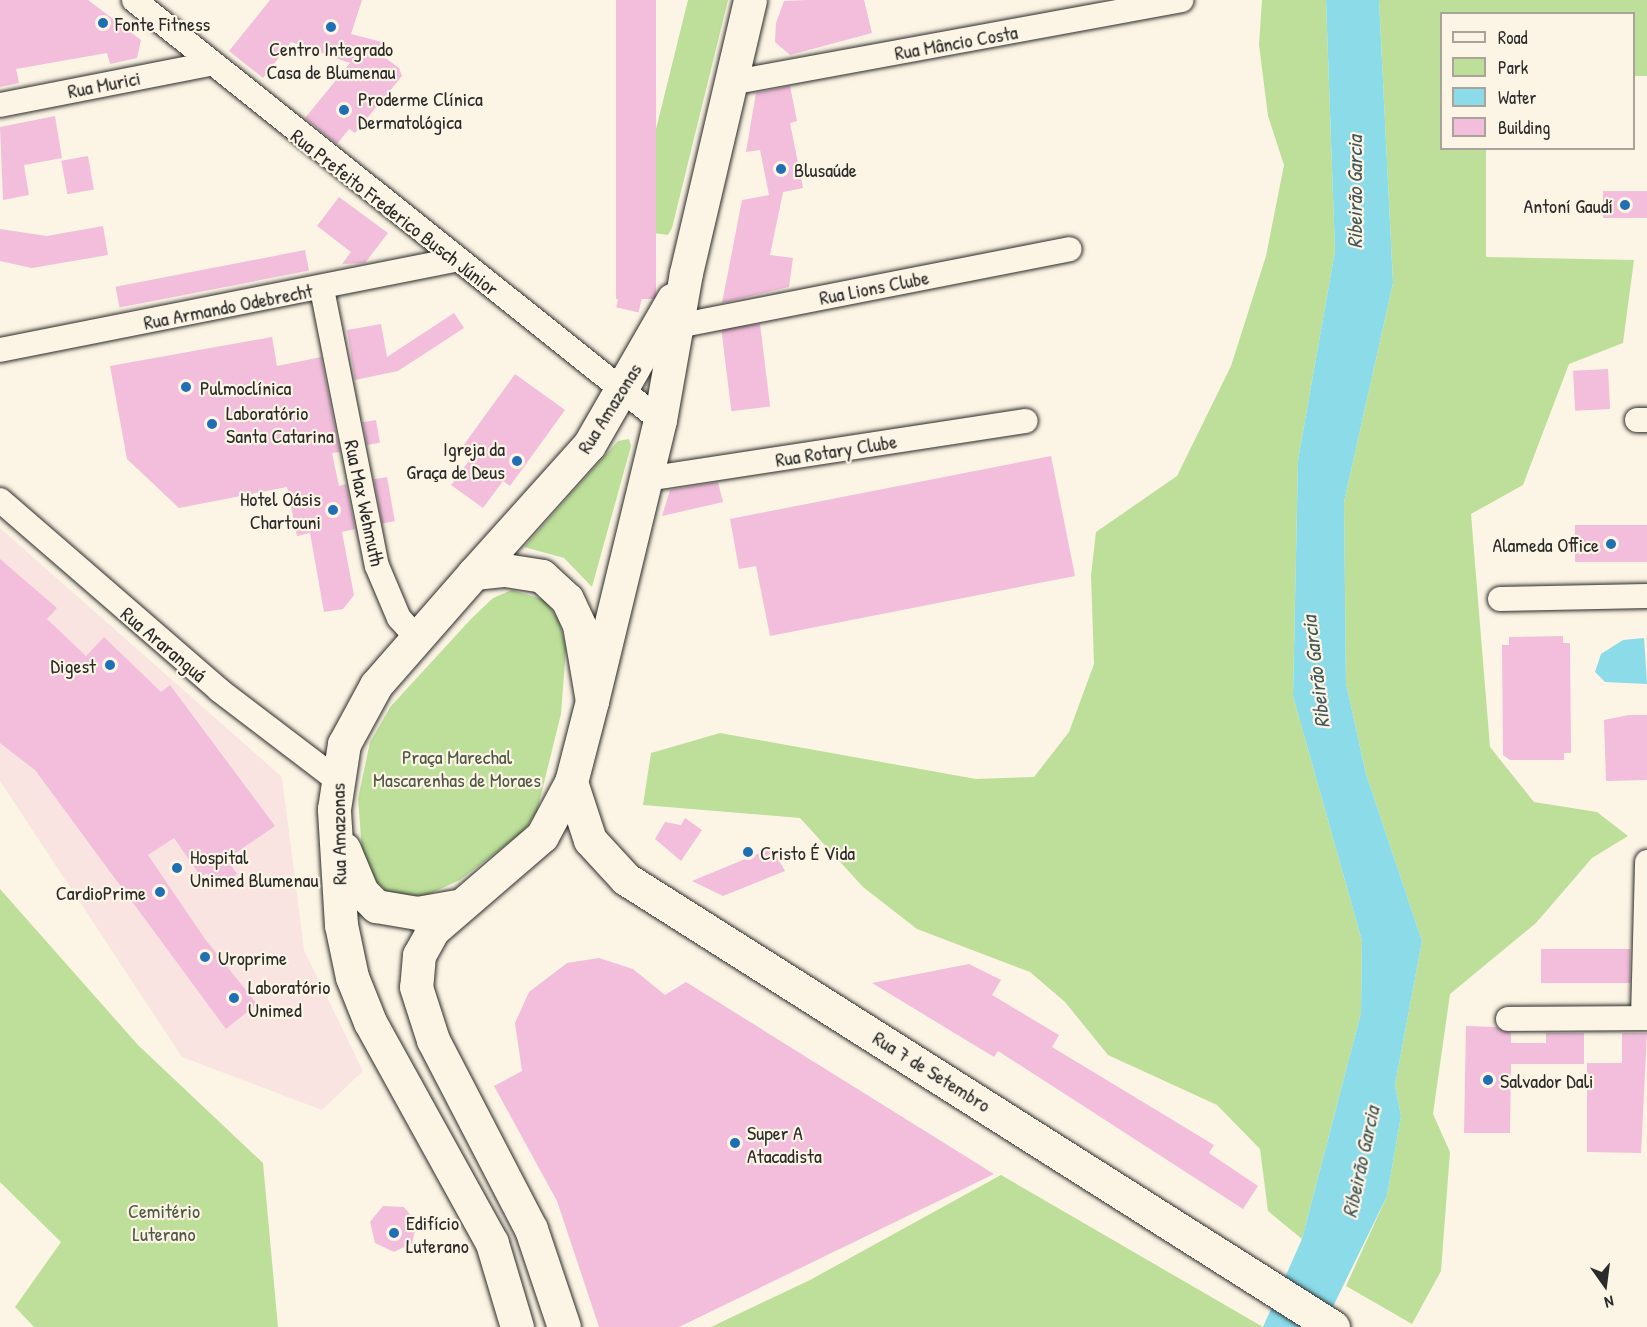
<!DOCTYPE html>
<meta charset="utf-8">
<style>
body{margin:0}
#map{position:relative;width:1647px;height:1327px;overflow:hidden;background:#fcf5e5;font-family:"Patrick Hand",sans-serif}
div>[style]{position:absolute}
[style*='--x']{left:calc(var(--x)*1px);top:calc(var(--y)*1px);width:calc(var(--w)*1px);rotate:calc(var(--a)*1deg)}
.built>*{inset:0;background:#f9e4e2}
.green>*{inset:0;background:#bddf99}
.water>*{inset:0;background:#8bdbe9}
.building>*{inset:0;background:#f2bedb;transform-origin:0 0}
.roads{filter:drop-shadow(0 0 2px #2b2b2b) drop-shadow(0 0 2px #2b2b2b)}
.minor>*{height:24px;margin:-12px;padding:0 12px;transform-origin:12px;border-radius:12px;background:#fcf5e5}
.secondary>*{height:33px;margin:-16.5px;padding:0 16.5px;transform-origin:16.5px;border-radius:16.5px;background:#fcf5e5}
.primary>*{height:33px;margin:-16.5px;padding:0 16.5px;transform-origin:16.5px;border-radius:16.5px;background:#fcf5e5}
.dots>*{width:16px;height:16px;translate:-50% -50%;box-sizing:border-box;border:3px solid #fcf5e5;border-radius:50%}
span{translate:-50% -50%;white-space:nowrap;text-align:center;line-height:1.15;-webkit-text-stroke:4.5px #fcf5e5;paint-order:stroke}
.poi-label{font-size:20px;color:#2b2b2b}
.left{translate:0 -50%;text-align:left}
.right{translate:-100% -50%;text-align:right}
.street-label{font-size:20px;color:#2b2b2b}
.park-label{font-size:20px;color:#505846}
.water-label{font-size:21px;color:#43575a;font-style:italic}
.legend{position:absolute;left:1440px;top:12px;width:195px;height:138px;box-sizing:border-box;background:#fcf5e5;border:2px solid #a8a49b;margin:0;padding:8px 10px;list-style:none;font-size:18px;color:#2b2b2b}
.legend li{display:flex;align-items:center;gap:12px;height:30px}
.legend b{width:30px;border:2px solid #a8a49b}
.north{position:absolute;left:1575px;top:1255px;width:60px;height:60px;-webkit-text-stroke:4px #fcf5e5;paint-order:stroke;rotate:166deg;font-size:16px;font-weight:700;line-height:24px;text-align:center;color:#2b2b2b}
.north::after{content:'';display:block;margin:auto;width:21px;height:27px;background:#2b2b2b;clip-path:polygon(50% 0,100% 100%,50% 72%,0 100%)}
</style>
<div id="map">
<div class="built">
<div style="clip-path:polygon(0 528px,282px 777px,304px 950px,363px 1071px,322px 1110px,182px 1057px,0 781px)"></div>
</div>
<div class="green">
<div style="clip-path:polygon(688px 0,728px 0,672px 228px,668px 235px,631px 230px)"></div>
<div style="clip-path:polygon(1262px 0,1326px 0,1335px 251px,1298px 460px,1293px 696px,1362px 941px,1361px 1013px,1302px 1239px,1268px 1211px,1260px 1149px,1217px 1105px,1108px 1055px,1065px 1002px,1030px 972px,917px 929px,863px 887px,800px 818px,643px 805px,651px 753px,720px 733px,976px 779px,1034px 777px,1069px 732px,1094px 664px,1091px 575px,1096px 532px,1177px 476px,1231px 366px,1266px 256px,1284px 165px,1268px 116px,1259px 45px)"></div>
<div style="clip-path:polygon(1379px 0,1647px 0,1647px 76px,1634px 76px,1634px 14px,1442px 14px,1442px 148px,1486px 149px,1486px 257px,1634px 260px,1623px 343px,1569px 364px,1523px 485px,1471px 514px,1490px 747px,1534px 802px,1597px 812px,1628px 836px,1592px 858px,1536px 923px,1450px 994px,1433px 1114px,1450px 1152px,1441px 1271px,1412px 1324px,1346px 1286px,1387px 1196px,1401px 1116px,1395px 1085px,1422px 941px,1366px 774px,1346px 683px,1344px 502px,1393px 283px)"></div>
<div style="clip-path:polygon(629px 439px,631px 446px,592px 587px,564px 558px,524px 547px,618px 441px)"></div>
<div style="clip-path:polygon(512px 590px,545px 600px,559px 621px,566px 648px,561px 714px,537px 811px,524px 831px,460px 880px,425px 896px,391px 895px,371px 877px,362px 850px,358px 799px,370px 742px,391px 706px,471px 619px,493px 598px)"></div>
<div style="clip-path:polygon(0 889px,138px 1045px,263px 1163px,278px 1327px,34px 1327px,15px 1307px,61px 1242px,0 1182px)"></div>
<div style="clip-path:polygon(1001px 1175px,1263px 1327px,711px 1327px,810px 1280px)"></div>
</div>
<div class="water">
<div style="clip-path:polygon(1326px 0,1379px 0,1393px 283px,1344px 502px,1346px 683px,1366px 774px,1422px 941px,1395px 1085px,1401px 1116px,1387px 1196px,1323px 1327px,1263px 1327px,1302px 1239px,1361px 1013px,1362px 941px,1293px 696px,1298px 460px,1335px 251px)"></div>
<div style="clip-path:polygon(1644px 638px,1647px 684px,1605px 682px,1595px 672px,1601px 654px,1623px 640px)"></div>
</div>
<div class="building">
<div style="clip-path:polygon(0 0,88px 0,141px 40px,137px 58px,110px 64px,107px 53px,16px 69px,19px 83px,0 87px)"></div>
<div style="clip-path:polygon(270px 0,362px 0,351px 34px,382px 42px,384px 57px,399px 68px,402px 76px,355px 133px,349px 129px,337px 144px,305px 118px,350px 63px,291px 42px,263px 78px,229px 51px)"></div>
<div style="left:616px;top:0;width:40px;height:299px"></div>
<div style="clip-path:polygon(807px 0,864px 0,872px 33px,790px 55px,775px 42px,776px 23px,784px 1px)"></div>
<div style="clip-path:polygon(790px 86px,797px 121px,790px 123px,803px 188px,783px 192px,770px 255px,793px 258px,789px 287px,722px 303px,742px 200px,769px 195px,760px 150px,746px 152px,756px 93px)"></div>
<div style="clip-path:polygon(55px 116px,62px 158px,24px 165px,29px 195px,3px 200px,0 127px)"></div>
<div style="left:88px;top:156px;width:34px;height:27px;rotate:80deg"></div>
<div style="left:1603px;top:191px;width:44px;height:27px"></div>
<div style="clip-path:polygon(339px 197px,388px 233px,365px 263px,342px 264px,351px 252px,317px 226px)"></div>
<div style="clip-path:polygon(103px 226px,108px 255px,32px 268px,0 261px,0 229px,47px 236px)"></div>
<div style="left:631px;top:243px;width:23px;height:66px;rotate:13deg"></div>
<div style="left:305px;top:250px;width:21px;height:193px;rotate:79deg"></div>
<div style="clip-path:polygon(454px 313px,464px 328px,398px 371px,355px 380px,347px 330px,381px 324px,387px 357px)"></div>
<div style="left:760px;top:324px;width:83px;height:39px;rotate:83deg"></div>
<div style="clip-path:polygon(272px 337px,277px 366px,321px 357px,340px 452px,332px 453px,339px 486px,346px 484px,355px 529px,342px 532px,354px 595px,343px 609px,324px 612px,310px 533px,297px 536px,287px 487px,179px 508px,127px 459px,110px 366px)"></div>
<div style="left:1608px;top:369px;width:40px;height:35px;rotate:87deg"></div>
<div style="clip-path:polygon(515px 374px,565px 410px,510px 486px,503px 481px,483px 508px,451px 485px,471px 458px,460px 450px)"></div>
<div style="left:376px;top:420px;width:23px;height:13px;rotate:80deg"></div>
<div style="clip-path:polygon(1051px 456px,1075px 576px,770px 636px,756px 566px,739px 569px,730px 519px)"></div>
<div style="left:387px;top:477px;width:45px;height:13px;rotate:80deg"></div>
<div style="clip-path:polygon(718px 482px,723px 502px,662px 516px,670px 490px)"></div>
<div style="left:1575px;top:525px;width:72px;height:37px"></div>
<div style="clip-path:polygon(0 559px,57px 608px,47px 619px,86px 656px,104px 637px,161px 692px,170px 685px,275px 826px,227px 859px,237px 874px,217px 888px,207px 873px,201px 877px,174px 838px,148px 855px,205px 939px,257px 1004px,226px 1029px,35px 770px,0 743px)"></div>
<div style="clip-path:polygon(1563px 636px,1563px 643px,1570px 643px,1571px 753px,1564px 753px,1564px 760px,1510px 760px,1503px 755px,1502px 645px,1509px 645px,1509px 637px)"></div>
<div style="clip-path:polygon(1629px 715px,1647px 715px,1647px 780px,1606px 781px,1604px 720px)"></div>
<div style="clip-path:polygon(685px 818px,702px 830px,681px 861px,655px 839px,665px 822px,681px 825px)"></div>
<div style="clip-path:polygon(772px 848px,785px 871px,723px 896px,692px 881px)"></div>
<div style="left:1630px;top:949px;width:34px;height:89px;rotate:90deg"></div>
<div style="clip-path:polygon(599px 958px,633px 969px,665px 995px,686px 982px,994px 1174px,679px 1327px,599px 1327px,557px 1201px,494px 1086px,522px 1071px,515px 1023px,529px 992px,567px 963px)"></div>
<div style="clip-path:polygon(969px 964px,1001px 980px,992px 995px,1059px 1035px,1052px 1047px,1214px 1145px,1209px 1153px,1258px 1186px,1243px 1209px,998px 1051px,994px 1057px,872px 983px)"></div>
<div style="clip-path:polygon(1466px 1026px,1496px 1027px,1511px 1033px,1511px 1043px,1546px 1043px,1546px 1033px,1584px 1033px,1584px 1064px,1511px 1064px,1510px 1133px,1464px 1133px)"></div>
<div style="clip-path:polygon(1622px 1033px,1647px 1033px,1641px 1153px,1587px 1152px,1587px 1063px,1622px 1063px)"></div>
<div style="clip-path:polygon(383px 1206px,404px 1207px,417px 1223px,412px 1243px,394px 1252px,375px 1243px,370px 1222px)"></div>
</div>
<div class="roads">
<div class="minor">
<div style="--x:134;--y:0;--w:673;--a:38.61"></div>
<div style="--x:730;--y:83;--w:459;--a:-10.4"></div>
<div style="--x:0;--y:105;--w:213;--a:-11.1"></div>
<div style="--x:322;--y:289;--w:282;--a:78.8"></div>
<div style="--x:377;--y:566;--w:56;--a:67.1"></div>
<div style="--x:399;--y:618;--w:25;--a:48"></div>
<div style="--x:678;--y:326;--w:399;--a:-11.1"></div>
<div style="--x:0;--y:350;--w:464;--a:-11.2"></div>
<div style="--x:1637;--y:420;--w:10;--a:0"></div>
<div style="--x:646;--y:479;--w:384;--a:-8.7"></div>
<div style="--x:0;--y:500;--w:290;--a:40.9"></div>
<div style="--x:219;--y:690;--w:147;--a:37.3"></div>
<div style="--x:1500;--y:599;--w:147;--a:-1.2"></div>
<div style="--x:1643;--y:1018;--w:156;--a:-88.5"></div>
<div style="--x:1508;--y:1019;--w:139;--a:-0.4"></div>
</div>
<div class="secondary">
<div style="--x:474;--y:573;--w:172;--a:-48.1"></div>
<div style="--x:589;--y:445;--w:168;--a:-60.1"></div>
<div style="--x:592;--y:701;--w:289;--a:-76.4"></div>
<div style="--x:660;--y:420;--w:149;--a:-80"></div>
<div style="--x:686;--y:273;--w:280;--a:-76.8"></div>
</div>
<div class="primary">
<div style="--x:571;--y:782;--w:61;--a:71.9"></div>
<div style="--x:590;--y:840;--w:53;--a:47.3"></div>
<div style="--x:626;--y:879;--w:837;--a:32.36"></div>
<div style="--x:344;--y:849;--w:47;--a:67.3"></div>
<div style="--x:362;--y:892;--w:20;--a:45"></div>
<div style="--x:376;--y:906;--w:42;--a:9.7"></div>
<div style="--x:417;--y:913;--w:39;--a:-10"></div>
<div style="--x:517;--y:1327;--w:88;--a:-106.6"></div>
<div style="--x:492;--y:1243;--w:252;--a:-118.9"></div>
<div style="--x:370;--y:1022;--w:48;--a:-111.8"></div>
<div style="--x:352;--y:977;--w:53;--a:-101.9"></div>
<div style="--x:341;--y:925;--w:116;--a:-93.5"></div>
<div style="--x:334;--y:809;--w:66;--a:-81.3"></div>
<div style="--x:344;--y:744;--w:67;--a:-61.5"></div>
<div style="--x:376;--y:685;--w:149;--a:-48.8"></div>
<div style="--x:474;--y:573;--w:31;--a:-6"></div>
<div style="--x:505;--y:570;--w:37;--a:9"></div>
<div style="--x:542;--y:576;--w:34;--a:43"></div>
<div style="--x:567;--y:599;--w:29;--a:65"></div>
<div style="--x:579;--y:625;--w:77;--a:80.3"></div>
<div style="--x:592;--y:701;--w:84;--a:104.5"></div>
<div style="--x:571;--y:782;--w:61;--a:118.2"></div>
<div style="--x:542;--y:836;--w:144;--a:139.2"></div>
<div style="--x:433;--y:930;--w:29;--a:119"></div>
<div style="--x:419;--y:955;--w:32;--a:95"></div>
<div style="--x:416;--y:987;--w:56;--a:72.2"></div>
<div style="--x:433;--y:1040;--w:213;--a:62.6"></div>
<div style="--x:531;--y:1229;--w:103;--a:71.4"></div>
</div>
</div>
<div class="dots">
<div style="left:103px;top:23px;background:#1f6fb2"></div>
<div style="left:331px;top:27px;background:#1f6fb2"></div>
<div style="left:344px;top:110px;background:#1f6fb2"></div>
<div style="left:781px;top:169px;background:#1f6fb2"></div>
<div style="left:1625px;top:205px;background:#1f6fb2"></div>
<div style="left:186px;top:387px;background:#1f6fb2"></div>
<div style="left:212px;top:424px;background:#1f6fb2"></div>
<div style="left:517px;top:461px;background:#1f6fb2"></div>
<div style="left:333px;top:510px;background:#1f6fb2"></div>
<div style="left:1611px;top:544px;background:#1f6fb2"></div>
<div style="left:110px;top:665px;background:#1f6fb2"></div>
<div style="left:748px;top:852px;background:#1f6fb2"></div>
<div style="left:177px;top:868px;background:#1f6fb2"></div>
<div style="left:160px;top:892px;background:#1f6fb2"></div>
<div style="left:205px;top:957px;background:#1f6fb2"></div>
<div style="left:234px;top:998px;background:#1f6fb2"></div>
<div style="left:1488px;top:1080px;background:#1f6fb2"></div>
<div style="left:735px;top:1143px;background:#1f6fb2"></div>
<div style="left:394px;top:1233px;background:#1f6fb2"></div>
</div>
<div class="poi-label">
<span class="left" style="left:115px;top:23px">Fonte Fitness</span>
<span style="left:331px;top:60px">Centro Integrado<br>Casa de Blumenau</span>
<span class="left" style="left:358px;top:110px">Proderme Clínica<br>Dermatológica</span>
<span class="left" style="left:794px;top:169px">Blusaúde</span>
<span class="right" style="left:1613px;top:205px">Antoní Gaudí</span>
<span class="left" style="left:200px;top:387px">Pulmoclínica</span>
<span class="left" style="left:226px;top:424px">Laboratório<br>Santa Catarina</span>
<span class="right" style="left:505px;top:460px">Igreja da<br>Graça de Deus</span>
<span class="right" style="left:321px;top:510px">Hotel Oásis<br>Chartouni</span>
<span class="right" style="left:1599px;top:544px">Alameda Office</span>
<span class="right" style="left:96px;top:665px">Digest</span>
<span class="left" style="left:760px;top:852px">Cristo É Vida</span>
<span class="left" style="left:190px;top:868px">Hospital<br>Unimed Blumenau</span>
<span class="right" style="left:146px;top:892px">CardioPrime</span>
<span class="left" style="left:218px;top:957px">Uroprime</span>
<span class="left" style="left:248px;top:998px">Laboratório<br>Unimed</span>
<span class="left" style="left:1500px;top:1080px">Salvador Dali</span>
<span class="left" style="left:747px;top:1144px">Super A<br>Atacadista</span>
<span class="left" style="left:406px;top:1234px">Edifício<br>Luterano</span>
</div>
<div class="street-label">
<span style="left:956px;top:42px;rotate:-10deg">Rua Mâncio Costa</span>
<span style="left:104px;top:84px;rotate:-11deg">Rua Murici</span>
<span style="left:395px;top:212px;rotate:38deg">Rua Prefeito Frederico Busch Júnior</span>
<span style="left:874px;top:287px;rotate:-11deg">Rua Lions Clube</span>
<span style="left:228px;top:306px;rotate:-11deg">Rua Armando Odebrecht</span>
<span style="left:609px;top:408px;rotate:-58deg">Rua Amazonas</span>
<span style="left:836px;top:450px;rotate:-9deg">Rua Rotary Clube</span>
<span style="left:365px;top:503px;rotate:78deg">Rua Max Wehmuth</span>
<span style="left:164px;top:644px;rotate:40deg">Rua Araranguá</span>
<span style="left:338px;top:834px;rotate:-91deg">Rua Amazonas</span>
<span style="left:932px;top:1071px;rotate:32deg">Rua 7 de Setembro</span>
</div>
<div class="park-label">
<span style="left:457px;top:768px">Praça Marechal<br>Mascarenhas de Moraes</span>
<span style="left:164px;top:1222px">Cemitério<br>Luterano</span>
</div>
<div class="water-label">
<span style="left:1355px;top:192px;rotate:-90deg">Ribeirão Garcia</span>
<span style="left:1316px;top:672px;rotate:-97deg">Ribeirão Garcia</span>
<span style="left:1361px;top:1162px;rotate:-78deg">Ribeirão Garcia</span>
</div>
<ul class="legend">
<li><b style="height:8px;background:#fcf5e5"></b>Road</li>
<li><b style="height:16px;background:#bddf99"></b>Park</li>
<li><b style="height:16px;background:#8bdbe9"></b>Water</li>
<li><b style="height:16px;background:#f2bedb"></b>Building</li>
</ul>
<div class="north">N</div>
</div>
